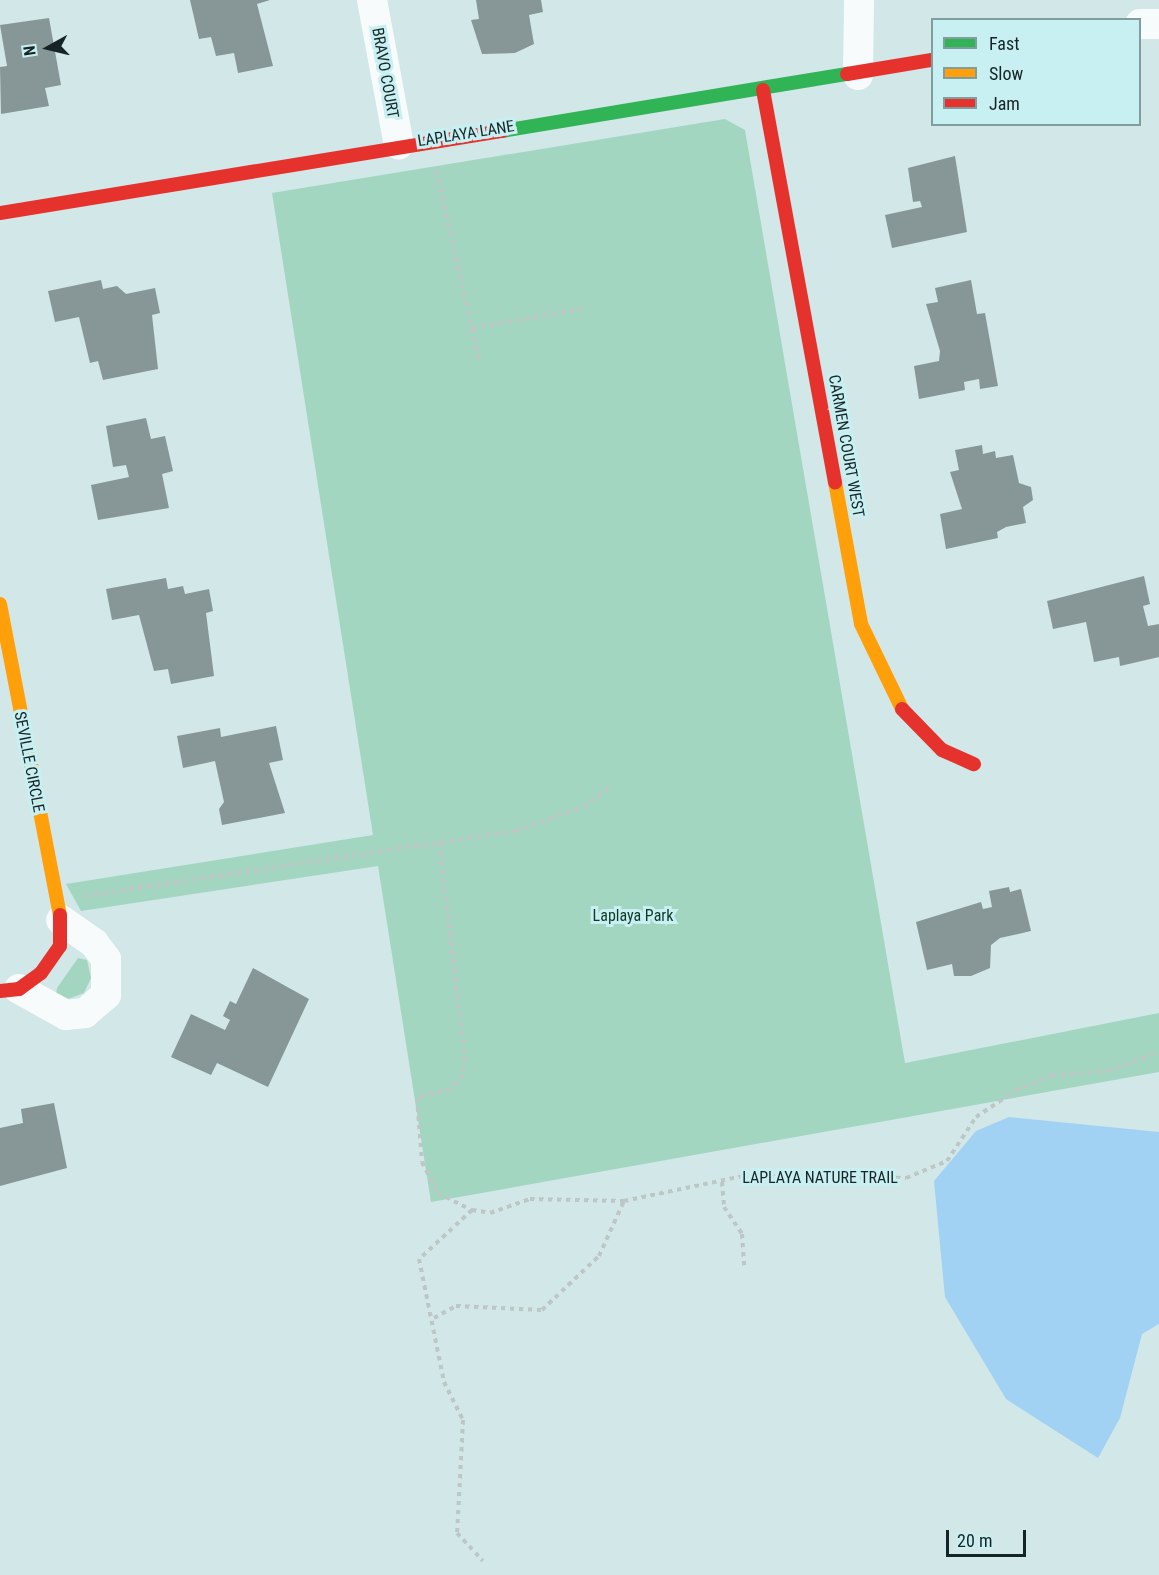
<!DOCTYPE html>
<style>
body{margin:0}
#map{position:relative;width:1159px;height:1575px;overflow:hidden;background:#d1e7e8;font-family:"Roboto Condensed",sans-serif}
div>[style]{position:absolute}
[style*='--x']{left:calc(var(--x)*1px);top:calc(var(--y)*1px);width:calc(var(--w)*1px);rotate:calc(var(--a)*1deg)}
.green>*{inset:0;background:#a3d6c1}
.water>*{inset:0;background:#a1d2f4}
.building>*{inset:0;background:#879797}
.path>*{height:4px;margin-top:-2px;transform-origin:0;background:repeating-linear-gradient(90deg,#bec6c6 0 4.5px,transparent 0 9px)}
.street>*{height:30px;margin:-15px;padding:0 15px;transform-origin:15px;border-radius:15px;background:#f8fbfc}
.fast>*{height:14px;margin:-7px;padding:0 7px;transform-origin:7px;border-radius:7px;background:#30b455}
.slow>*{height:14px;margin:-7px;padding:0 7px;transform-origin:7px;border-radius:7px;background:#ff9f0a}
.jam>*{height:14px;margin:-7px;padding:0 7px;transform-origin:7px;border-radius:7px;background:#e5322d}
span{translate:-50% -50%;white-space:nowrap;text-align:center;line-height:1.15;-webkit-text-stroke:6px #c8eff1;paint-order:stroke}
.street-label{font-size:16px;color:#162425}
.park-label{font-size:16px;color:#0f3a27}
.legend{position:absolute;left:931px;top:18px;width:210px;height:108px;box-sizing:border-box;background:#c8eff1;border:2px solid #819e9f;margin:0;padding:8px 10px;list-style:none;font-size:18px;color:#162425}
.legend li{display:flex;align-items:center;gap:12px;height:30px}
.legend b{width:30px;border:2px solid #819e9f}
.north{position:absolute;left:18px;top:18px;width:60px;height:60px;-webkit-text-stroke:4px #c8eff1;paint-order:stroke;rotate:262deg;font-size:16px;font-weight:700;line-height:24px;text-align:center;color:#162425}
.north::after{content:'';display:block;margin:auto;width:21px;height:27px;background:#162425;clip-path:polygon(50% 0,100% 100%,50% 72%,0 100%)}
.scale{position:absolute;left:946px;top:1530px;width:80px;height:27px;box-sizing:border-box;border:3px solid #162425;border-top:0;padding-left:8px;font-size:18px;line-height:21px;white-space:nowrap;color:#162425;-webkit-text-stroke:4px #c8eff1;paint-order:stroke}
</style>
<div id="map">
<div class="green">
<div style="clip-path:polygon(725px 119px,745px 130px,905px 1063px,1159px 1013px,1159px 1072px,431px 1202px,378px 866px,81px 911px,66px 884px,373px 835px,272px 193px)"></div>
<div style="clip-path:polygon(78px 958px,87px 960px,91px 978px,84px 993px,68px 999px,56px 994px,57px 988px)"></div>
</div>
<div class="water">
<div style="clip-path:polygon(1009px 1117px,1159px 1132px,1159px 1324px,1142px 1334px,1120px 1418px,1098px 1458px,1006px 1399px,945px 1297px,934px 1181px,976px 1131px)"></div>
</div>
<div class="building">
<div style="clip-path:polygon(190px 0,270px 0,257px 4px,273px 66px,238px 73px,234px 53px,216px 56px,211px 37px,199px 39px)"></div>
<div style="clip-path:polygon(476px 0,541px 0,543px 12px,529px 15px,534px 44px,515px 53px,482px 54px,471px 20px,479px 19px)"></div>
<div style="clip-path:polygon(49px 18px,61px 85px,45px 88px,49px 106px,1px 114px,0 67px,7px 66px,0 25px)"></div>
<div style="clip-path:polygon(955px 156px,967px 232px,892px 248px,885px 215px,922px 207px,920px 201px,913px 202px,908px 168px)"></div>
<div style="clip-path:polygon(101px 280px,103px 289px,117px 286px,126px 294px,155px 288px,160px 313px,152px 315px,158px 369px,103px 380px,98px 361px,90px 363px,79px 317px,55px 322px,48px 291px)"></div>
<div style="clip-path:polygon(971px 280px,977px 314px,985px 313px,998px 386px,980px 389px,979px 379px,964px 382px,965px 390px,919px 399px,914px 366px,939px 361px,940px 351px,926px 304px,938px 302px,935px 288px)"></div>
<div style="clip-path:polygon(146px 418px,151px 439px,165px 436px,173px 471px,162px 474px,169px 508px,98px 520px,91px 485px,129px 477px,126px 465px,113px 467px,106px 426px)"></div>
<div style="clip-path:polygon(982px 445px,983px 454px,995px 451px,996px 458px,1013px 455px,1019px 483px,1031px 487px,1033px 500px,1023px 507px,1026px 523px,1006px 527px,997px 532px,998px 538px,946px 549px,940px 514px,962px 509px,950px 472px,959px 470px,955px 450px)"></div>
<div style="clip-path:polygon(1144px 576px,1150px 604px,1143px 606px,1148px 626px,1159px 624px,1159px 657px,1120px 666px,1119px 657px,1094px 662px,1086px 622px,1053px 629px,1047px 601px)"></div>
<div style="clip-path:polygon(166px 578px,168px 589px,183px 586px,185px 594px,209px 589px,213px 611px,206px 613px,214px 676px,171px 684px,168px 669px,154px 671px,139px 615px,112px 620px,106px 589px)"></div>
<div style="clip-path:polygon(276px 726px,283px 760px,269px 763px,285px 813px,222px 825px,219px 809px,224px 802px,215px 761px,183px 768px,177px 736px,220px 728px,221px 737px)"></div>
<div style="clip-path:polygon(1009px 887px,1010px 892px,1021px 889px,1031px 931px,1000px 938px,991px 945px,990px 968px,971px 976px,954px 976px,952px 964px,927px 970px,916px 922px,981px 902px,983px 909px,992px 907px,989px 891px)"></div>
<div style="clip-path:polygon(253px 968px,309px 999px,268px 1087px,217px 1063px,211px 1075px,171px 1057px,191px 1014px,225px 1030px,230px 1020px,223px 1016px,230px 1001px,236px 1004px)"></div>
<div style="clip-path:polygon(54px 1103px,67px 1168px,0 1186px,0 1128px,23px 1123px,21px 1109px)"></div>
</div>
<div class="path">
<div style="--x:436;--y:170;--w:198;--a:77.2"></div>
<div style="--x:472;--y:328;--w:112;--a:-9.8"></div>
<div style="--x:439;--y:843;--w:217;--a:83.1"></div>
<div style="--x:465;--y:1058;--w:17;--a:100"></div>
<div style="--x:462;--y:1075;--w:18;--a:128"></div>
<div style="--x:451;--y:1089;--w:35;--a:165"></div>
<div style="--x:417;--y:1098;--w:64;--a:85.5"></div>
<div style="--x:422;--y:1162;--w:35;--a:63"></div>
<div style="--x:438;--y:1193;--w:38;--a:27"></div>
<div style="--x:472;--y:1210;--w:18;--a:9"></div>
<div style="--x:490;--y:1213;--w:42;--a:-19.3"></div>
<div style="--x:530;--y:1199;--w:94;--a:1.2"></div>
<div style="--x:624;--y:1201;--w:122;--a:-11.9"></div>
<div style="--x:743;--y:1176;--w:163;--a:0.7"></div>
<div style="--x:906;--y:1178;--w:44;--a:-22.5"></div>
<div style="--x:947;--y:1161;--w:53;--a:-56.6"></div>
<div style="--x:976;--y:1117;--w:47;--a:-33.7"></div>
<div style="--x:1015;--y:1091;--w:40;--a:-23.4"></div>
<div style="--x:1052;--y:1075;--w:56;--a:-4.1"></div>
<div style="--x:1108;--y:1071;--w:54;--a:-20.4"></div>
<div style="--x:85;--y:896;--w:435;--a:-8.6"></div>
<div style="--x:515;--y:831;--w:72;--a:-19.4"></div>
<div style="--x:583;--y:807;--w:34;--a:-36"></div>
<div style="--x:722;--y:1182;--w:25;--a:85"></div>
<div style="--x:724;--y:1207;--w:32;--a:56"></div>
<div style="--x:742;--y:1234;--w:32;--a:86"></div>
<div style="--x:472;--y:1210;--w:72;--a:137.2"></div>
<div style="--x:419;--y:1259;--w:126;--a:78.5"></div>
<div style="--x:444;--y:1382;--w:42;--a:63.4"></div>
<div style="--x:463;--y:1420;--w:113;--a:93"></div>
<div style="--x:457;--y:1533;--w:38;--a:47"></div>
<div style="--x:434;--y:1318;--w:25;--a:-29"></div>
<div style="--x:456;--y:1306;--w:86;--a:2.7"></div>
<div style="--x:542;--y:1310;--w:79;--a:-43.5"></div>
<div style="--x:599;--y:1256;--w:60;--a:-65.6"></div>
</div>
<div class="street">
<div style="--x:372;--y:0;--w:147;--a:79.5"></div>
<div style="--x:1140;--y:24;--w:19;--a:0"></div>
<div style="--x:858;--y:75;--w:75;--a:-89.2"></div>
<div style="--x:19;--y:989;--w:54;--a:29"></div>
<div style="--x:66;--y:1015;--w:19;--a:-6"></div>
<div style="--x:85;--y:1013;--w:28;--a:-41"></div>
<div style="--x:106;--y:995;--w:36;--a:-90"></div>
<div style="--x:106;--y:959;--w:20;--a:-127"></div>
<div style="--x:94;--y:943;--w:40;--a:-145.1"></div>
</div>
<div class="fast">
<div style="--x:502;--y:131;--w:350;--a:-9.4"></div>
</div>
<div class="slow">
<div style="--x:835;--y:482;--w:144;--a:79.6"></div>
<div style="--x:861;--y:624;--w:94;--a:64.2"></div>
<div style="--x:0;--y:604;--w:317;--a:79.1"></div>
</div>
<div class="jam">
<div style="--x:847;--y:74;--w:86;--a:-9.4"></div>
<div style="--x:763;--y:90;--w:399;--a:79.6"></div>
<div style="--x:0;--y:213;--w:509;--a:-9.28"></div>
<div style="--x:902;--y:709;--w:57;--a:45.7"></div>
<div style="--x:942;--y:750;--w:35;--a:24"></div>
<div style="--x:0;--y:991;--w:19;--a:-6"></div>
<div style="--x:19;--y:989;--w:27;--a:-36"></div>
<div style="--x:41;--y:973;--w:33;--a:-55"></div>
<div style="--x:60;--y:946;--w:31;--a:-90"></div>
</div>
<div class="street-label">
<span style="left:385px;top:73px;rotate:80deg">BRAVO COURT</span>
<span style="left:466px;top:134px;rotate:-9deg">LAPLAYA LANE</span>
<span style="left:846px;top:446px;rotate:80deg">CARMEN COURT WEST</span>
<span style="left:29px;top:762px;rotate:79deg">SEVILLE CIRCLE</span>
<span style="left:820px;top:1178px">LAPLAYA NATURE TRAIL</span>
</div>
<div class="park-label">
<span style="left:633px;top:916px">Laplaya Park</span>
</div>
<ul class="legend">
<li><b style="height:8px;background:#30b455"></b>Fast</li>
<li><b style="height:8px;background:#ff9f0a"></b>Slow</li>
<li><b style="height:8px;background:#e5322d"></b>Jam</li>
</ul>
<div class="north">N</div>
<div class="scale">20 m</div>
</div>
